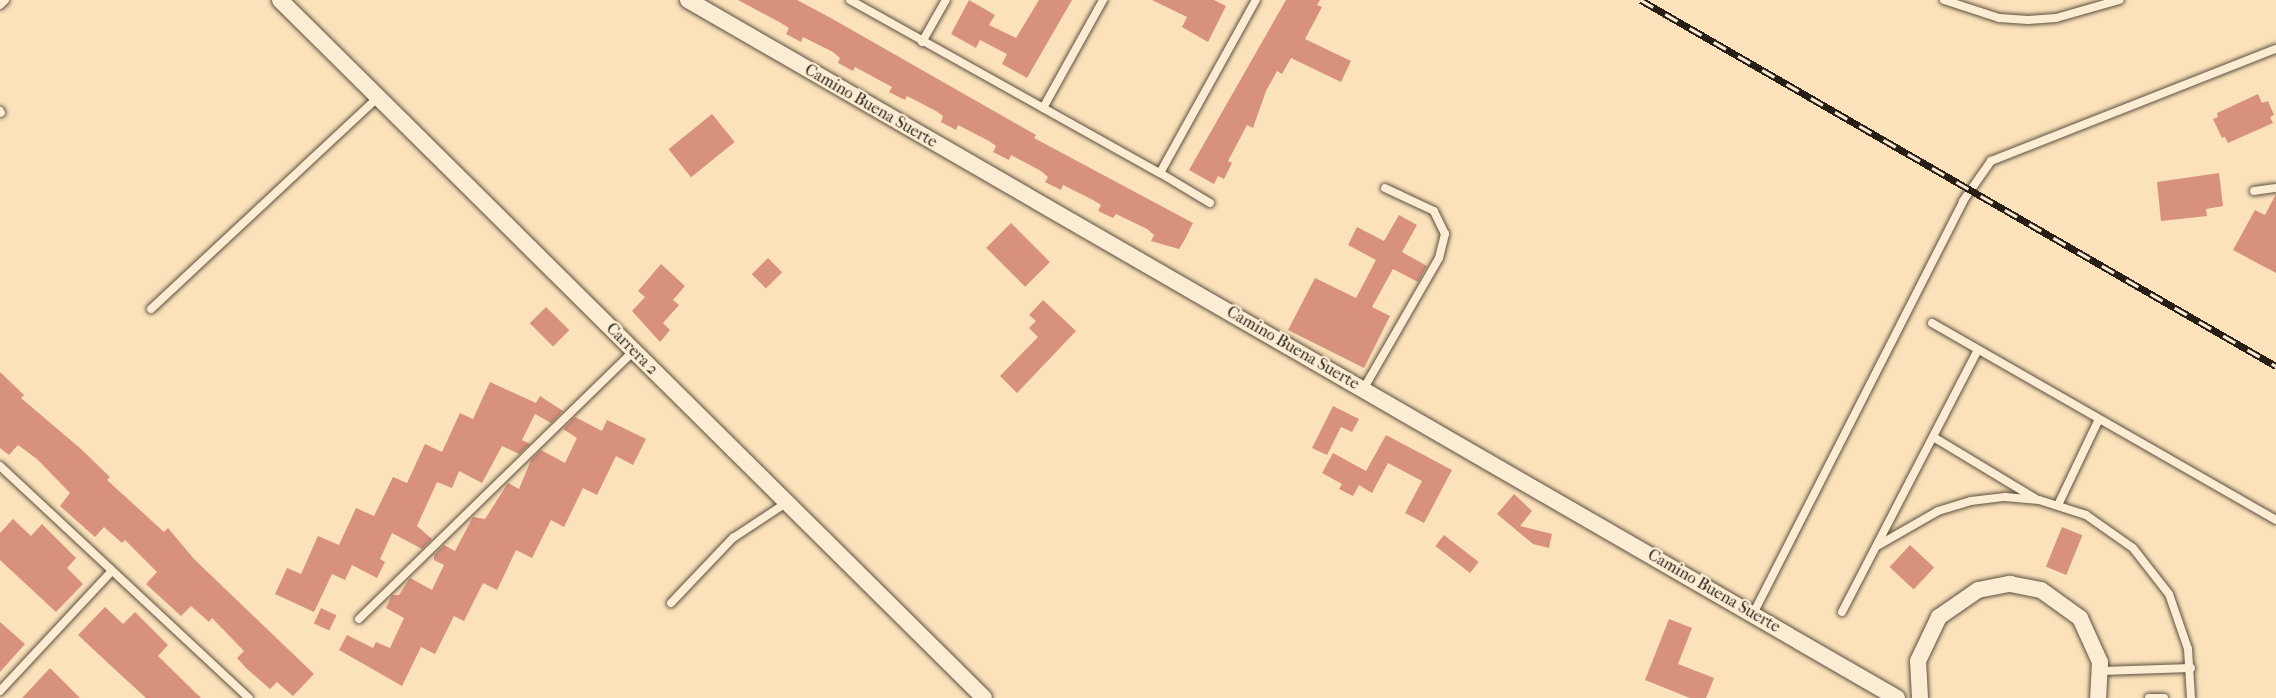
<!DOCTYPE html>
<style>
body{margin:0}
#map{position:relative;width:2276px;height:698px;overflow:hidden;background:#fbe2bb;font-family:"IM FELL French Canon",serif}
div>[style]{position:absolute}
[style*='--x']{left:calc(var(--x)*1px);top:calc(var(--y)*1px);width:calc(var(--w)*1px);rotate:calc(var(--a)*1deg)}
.building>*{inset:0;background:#d8917d;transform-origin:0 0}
.roads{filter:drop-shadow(0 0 2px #5c503f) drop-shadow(0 0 2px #5c503f)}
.lane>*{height:8px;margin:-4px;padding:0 4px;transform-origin:4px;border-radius:4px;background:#fcecd3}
.street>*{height:16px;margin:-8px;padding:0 8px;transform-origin:8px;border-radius:8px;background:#fcecd3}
.rail>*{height:7px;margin-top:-3.5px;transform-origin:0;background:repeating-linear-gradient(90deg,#fcecd3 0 14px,#271f16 0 28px);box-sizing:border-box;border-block:2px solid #271f16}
span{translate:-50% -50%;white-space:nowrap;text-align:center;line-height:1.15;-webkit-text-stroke:4.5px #fcecd3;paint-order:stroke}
.street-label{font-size:16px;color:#271f16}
</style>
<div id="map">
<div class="building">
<div style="clip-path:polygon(738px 0,797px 0,829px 17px,1036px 135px,1034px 138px,1193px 223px,1184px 241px,1179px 249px,1151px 241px,1154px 235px,1147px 229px,1116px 214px,1113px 218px,1098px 211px,1101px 205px,1093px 200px,1063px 185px,1061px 190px,1045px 182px,1048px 177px,1041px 171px,1011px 155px,1009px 160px,993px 152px,996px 146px,989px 141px,958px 125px,956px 130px,941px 122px,943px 116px,936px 111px,907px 96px,905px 100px,889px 92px,892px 87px,855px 67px,853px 71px,838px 63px,840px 58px,833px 52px,803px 37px,801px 42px,786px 34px,789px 28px,781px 23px)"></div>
<div style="clip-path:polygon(969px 0,995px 15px,989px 25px,1016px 38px,1039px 0,1072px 0,1027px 78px,1002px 64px,1007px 54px,980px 40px,976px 48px,951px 34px)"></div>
<div style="clip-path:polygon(1152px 0,1214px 0,1226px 6px,1208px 42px,1182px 27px,1187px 17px)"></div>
<div style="clip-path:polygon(1286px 0,1320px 0,1317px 5px,1322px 7px,1305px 39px,1351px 61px,1341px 82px,1291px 58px,1282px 74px,1277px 71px,1266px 91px,1253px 128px,1247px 125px,1228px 161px,1232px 163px,1224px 179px,1218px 176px,1214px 184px,1189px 170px)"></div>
<div style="clip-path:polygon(2258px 94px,2262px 103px,2268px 101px,2274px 115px,2270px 117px,2273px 123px,2228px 143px,2225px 137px,2222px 138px,2213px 119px,2218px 117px,2217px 113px)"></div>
<div style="left:712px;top:114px;width:36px;height:56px;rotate:51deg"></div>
<div style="clip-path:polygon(2219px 173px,2223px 206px,2206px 209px,2207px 216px,2161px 221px,2157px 182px)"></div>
<div style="clip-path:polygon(2276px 194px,2276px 273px,2233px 250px,2255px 210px,2265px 215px)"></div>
<div style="clip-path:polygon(1399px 215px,1417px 225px,1402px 252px,1427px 266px,1418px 282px,1393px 269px,1372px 307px,1390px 316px,1364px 368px,1288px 330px,1315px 278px,1356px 298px,1376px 260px,1348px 245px,1357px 227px,1384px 241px)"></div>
<div style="left:1011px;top:223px;width:55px;height:35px;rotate:45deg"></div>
<div style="left:768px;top:258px;width:20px;height:23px;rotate:45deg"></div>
<div style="clip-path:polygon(661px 264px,685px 286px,673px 300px,679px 305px,663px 323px,670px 330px,660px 342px,632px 311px,645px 297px,638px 291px)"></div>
<div style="clip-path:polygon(1043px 300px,1076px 331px,1017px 393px,1000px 376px,1038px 337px,1029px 328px,1036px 321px,1029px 315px)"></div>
<div style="left:546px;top:307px;width:33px;height:23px;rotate:45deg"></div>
<div style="clip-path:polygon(0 372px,24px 395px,21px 398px,81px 449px,110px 477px,107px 480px,164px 532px,168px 528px,194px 559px,314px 674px,293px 696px,277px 682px,270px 689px,246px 668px,237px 658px,244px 651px,212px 618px,209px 622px,191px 606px,181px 616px,146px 584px,157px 572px,125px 540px,122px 543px,104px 527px,95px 537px,60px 506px,70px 493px,37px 459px,18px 445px,9px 455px,0 448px)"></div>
<div style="clip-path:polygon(490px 382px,536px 403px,540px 396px,563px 411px,551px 423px,535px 414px,522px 440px,530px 444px,519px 454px,502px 446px,482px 483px,459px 471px,452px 488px,437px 482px,417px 526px,432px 539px,422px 549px,392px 533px,380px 559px,385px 562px,377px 578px,352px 565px,345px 580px,332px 574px,314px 612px,275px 594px,287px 568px,301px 574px,318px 536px,339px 545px,356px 508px,374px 516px,393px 477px,407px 483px,425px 444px,442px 452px,460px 413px,473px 419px)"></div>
<div style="clip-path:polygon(1333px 406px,1359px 419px,1352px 432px,1341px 427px,1327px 455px,1312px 448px)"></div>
<div style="clip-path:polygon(575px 417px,602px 431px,607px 420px,646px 439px,633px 465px,616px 456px,597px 495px,583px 488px,564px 527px,551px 520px,532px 558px,516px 550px,497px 590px,483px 583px,464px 621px,454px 616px,435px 654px,421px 647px,402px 686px,339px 650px,347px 635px,373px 648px,376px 642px,390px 648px,404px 618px,386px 608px,392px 595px,399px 595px,410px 578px,432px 590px,444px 565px,434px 560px,434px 555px,444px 545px,455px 551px,473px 517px,485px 519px,508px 483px,519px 489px,531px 460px,541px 450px,565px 463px,577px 438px,563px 429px)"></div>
<div style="clip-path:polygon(1386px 435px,1452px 470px,1424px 523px,1405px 513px,1422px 481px,1388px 463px,1372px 493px,1359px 485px,1353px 496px,1339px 489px,1342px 484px,1322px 473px,1333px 453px,1366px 471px)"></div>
<div style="clip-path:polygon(1514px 494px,1532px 511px,1520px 526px,1552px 534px,1549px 548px,1533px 544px,1497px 514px)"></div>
<div style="clip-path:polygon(13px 519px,31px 536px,42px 524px,76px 558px,67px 568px,83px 584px,56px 612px,0 560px,0 533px)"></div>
<div style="left:2062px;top:527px;width:22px;height:43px;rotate:22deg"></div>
<div style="left:1444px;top:535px;width:44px;height:14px;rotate:38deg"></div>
<div style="left:1910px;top:545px;width:33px;height:30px;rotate:43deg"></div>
<div style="clip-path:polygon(105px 607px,123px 624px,135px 612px,168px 645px,158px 656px,201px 698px,146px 698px,109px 664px,78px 635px)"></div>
<div style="left:321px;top:608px;width:17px;height:17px;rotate:25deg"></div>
<div style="clip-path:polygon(1669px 619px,1692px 628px,1678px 664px,1714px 678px,1706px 698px,1690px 698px,1645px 680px)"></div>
<div style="clip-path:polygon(0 622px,25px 644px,0 672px)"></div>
<div style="clip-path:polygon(50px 668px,80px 698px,22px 698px)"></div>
</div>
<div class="roads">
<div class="lane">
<div style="--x:850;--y:0;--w:355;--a:29.2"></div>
<div style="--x:1944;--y:0;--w:58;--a:18.1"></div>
<div style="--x:1999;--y:18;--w:29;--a:4"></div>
<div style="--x:2028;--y:20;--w:28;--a:-4"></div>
<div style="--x:2056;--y:18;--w:66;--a:-15.9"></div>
<div style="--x:0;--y:5;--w:7;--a:-45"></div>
<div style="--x:922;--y:42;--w:48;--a:-60.3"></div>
<div style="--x:1043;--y:108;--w:124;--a:-60.9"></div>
<div style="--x:0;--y:111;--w:2;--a:63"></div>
<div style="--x:2254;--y:191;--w:22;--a:-8"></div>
<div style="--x:1210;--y:203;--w:58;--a:-149"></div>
<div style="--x:1160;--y:173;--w:198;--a:-61"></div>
<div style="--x:151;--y:309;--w:311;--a:-43"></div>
<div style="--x:1932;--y:323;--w:396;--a:29.8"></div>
<div style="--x:1364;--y:388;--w:150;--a:-60"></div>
<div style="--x:1439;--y:258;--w:25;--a:-76"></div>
<div style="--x:1445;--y:234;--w:25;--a:-116"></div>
<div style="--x:1434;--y:211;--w:54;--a:-154.9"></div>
<div style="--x:1935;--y:438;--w:118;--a:31.1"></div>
<div style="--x:0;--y:466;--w:340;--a:43"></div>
<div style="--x:2058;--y:505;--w:95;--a:-64.5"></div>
<div style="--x:1877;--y:546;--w:70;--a:-29.8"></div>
<div style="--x:1938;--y:511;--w:34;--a:-17"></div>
<div style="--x:1971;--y:501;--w:34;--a:-7"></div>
<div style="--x:2005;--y:497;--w:34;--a:5"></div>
<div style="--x:2039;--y:500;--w:49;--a:17.7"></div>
<div style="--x:2086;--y:515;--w:57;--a:35.1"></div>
<div style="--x:2133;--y:548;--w:58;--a:52"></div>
<div style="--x:2169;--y:594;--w:58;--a:70.9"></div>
<div style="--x:2188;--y:649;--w:49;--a:86.5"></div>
<div style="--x:671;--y:603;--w:90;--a:-46.4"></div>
<div style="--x:733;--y:538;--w:64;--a:-33.4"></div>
<div style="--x:1842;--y:612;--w:295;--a:-62.6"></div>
<div style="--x:1753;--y:614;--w:463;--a:-63"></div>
<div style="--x:1963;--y:201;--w:49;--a:-55"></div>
<div style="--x:1991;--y:161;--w:306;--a:-21.5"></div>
<div style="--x:359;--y:619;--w:384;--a:-44.3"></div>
<div style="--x:2101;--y:671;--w:90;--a:-1.9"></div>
<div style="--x:0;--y:691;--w:164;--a:-47"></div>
<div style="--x:2149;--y:698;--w:15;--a:0"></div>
</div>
<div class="street">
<div style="--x:280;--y:0;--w:991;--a:44.75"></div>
<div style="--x:688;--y:0;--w:1396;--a:30"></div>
<div style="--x:1920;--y:698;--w:37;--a:-93"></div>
<div style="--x:1918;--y:661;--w:49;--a:-64.5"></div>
<div style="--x:1939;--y:617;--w:47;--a:-34.7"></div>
<div style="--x:1978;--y:590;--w:33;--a:-11"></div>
<div style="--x:2010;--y:584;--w:32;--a:11"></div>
<div style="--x:2041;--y:590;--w:48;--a:35.7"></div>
<div style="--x:2080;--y:618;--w:48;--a:65.6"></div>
<div style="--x:2100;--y:662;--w:36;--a:93"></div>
</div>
</div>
<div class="rail">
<div style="--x:1641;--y:0;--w:733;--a:29.96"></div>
</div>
<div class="street-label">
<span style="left:871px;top:106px;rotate:30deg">Camino Buena Suerte</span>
<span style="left:1293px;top:348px;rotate:30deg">Camino Buena Suerte</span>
<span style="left:632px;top:349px;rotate:45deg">Carrera 2</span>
<span style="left:1714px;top:591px;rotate:30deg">Camino Buena Suerte</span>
</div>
</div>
